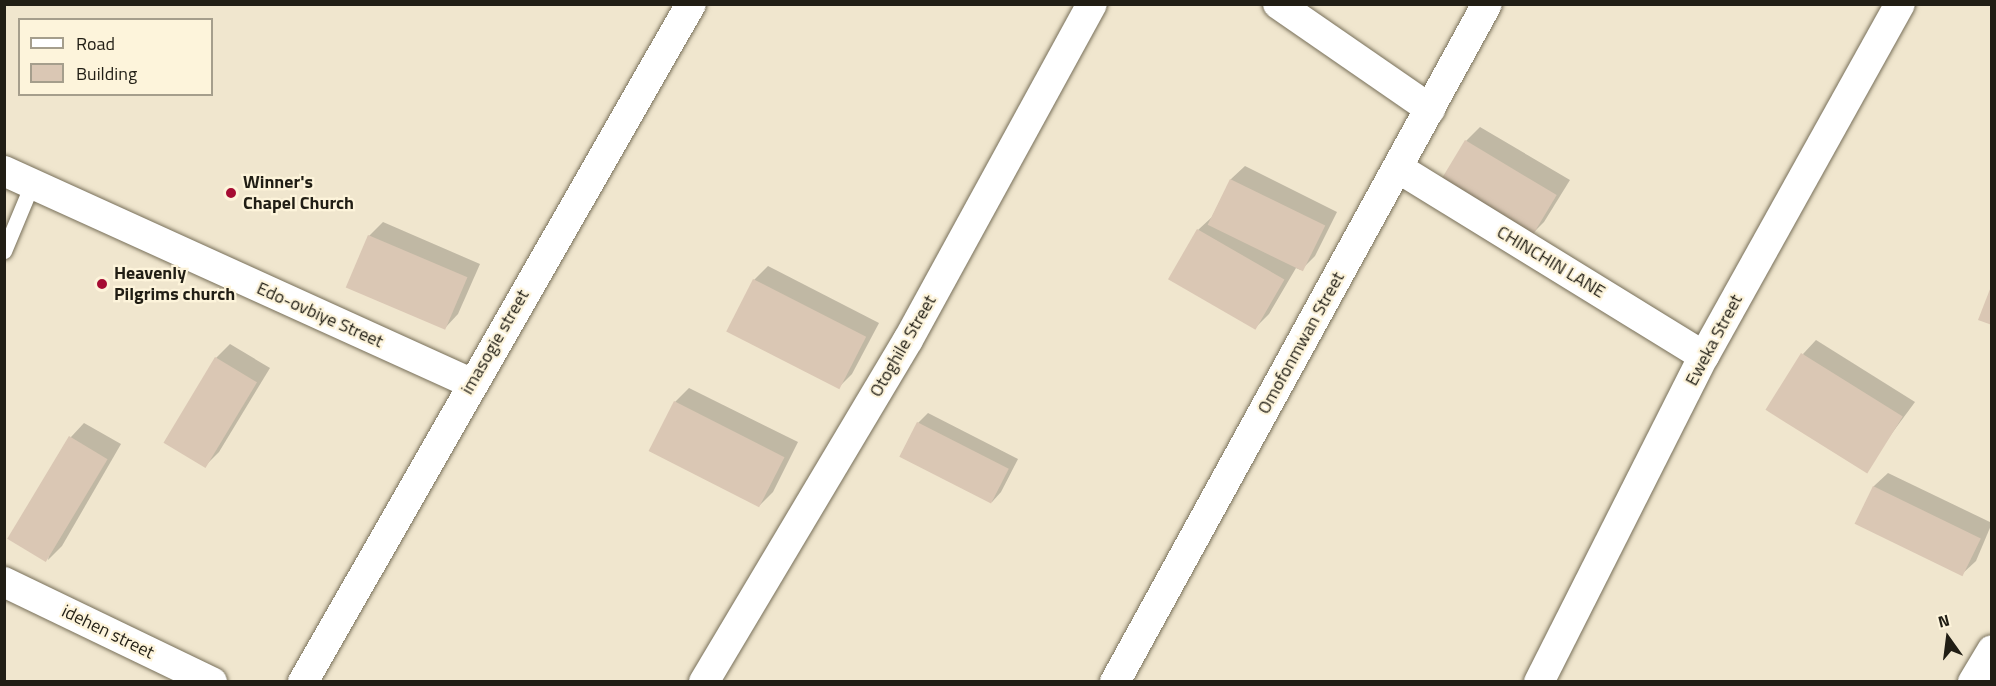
<!DOCTYPE html>
<style>
body{margin:0}
#map{position:relative;width:1996px;height:686px;overflow:hidden;background:#f0e6ce;font-family:"Titillium Web",sans-serif}
div>[style]{position:absolute}
[style*='--x']{left:calc(var(--x)*1px);top:calc(var(--y)*1px);width:calc(var(--w)*1px);rotate:calc(var(--a)*1deg)}
.shadow>*{inset:0;background:#0003}
.building>*{inset:0;background:#dac7b4;transform-origin:0 0}
.roads{filter:drop-shadow(0 0 2px #776f59) drop-shadow(0 0 2px #776f59)}
.service>*{height:15px;margin:-7.5px;padding:0 7.5px;transform-origin:7.5px;border-radius:7.5px;background:#fff}
.minor>*{height:30px;margin:-15px;padding:0 15px;transform-origin:15px;border-radius:15px;background:#fff}
.dots>*{width:16px;height:16px;translate:-50% -50%;box-sizing:border-box;border:3px solid #fdf4db;border-radius:50%}
span{translate:-50% -50%;white-space:nowrap;text-align:center;line-height:1.15;-webkit-text-stroke:4.5px #fdf4db;paint-order:stroke}
.poi-label{font-size:18px;color:#211e15;font-weight:700}
.left{translate:0 -50%;text-align:left}
.street-label{font-size:18px;color:#211e15}
.frame{position:absolute;inset:0;border:6px solid #211e15;pointer-events:none}
.legend{position:absolute;left:18px;top:18px;width:195px;height:78px;box-sizing:border-box;background:#fdf4db;border:2px solid #a59e8c;margin:0;padding:8px 10px;list-style:none;font-size:18px;color:#211e15}
.legend li{display:flex;align-items:center;gap:12px;height:30px}
.legend b{width:30px;border:2px solid #a59e8c}
.north{position:absolute;left:1918px;top:608px;width:60px;height:60px;-webkit-text-stroke:4px #fdf4db;paint-order:stroke;rotate:346deg;font-size:16px;font-weight:700;line-height:24px;text-align:center;color:#211e15}
.north::after{content:'';display:block;margin:auto;width:21px;height:27px;background:#211e15;clip-path:polygon(50% 0,100% 100%,50% 72%,0 100%)}
</style>
<div id="map">
<div class="shadow">
<div style="clip-path:polygon(1480px 127px,1570px 180px,1544px 222px,1531px 235px,1466px 141px)"></div>
<div style="clip-path:polygon(1245px 166px,1337px 212px,1315px 256px,1301px 270px,1296px 268px,1269px 314px,1255px 328px,1198px 230px,1212px 217px,1231px 179px)"></div>
<div style="clip-path:polygon(383px 222px,480px 264px,458px 314px,445px 328px,369px 236px)"></div>
<div style="clip-path:polygon(768px 266px,879px 323px,852px 374px,838px 388px,754px 280px)"></div>
<div style="clip-path:polygon(1816px 340px,1915px 402px,1864px 471px,1803px 354px)"></div>
<div style="clip-path:polygon(230px 344px,270px 368px,219px 452px,205px 466px,216px 358px)"></div>
<div style="clip-path:polygon(689px 388px,798px 442px,773px 492px,759px 506px,651px 451px,675px 402px)"></div>
<div style="clip-path:polygon(928px 413px,1018px 459px,1001px 492px,992px 502px,918px 423px)"></div>
<div style="clip-path:polygon(84px 423px,121px 444px,62px 546px,48px 560px,71px 437px)"></div>
<div style="clip-path:polygon(1888px 473px,1992px 523px,1976px 561px,1962px 574px,1856px 523px,1874px 486px)"></div>
</div>
<div class="building">
<div style="left:1465px;top:140px;width:107px;height:50px;rotate:31deg"></div>
<div style="left:1230px;top:179px;width:106px;height:51px;rotate:26deg"></div>
<div style="left:1197px;top:229px;width:101px;height:58px;rotate:30deg"></div>
<div style="left:368px;top:235px;width:108px;height:57px;rotate:23deg"></div>
<div style="left:753px;top:279px;width:127px;height:59px;rotate:27deg"></div>
<div style="clip-path:polygon(1992px 284px,1992px 325px,1978px 320px)"></div>
<div style="left:1801px;top:353px;width:120px;height:67px;rotate:32deg"></div>
<div style="left:215px;top:357px;width:49px;height:100px;rotate:31deg"></div>
<div style="left:674px;top:401px;width:124px;height:56px;rotate:27deg"></div>
<div style="left:917px;top:422px;width:103px;height:39px;rotate:27deg"></div>
<div style="left:69px;top:436px;width:45px;height:120px;rotate:31deg"></div>
<div style="left:1873px;top:486px;width:120px;height:42px;rotate:26deg"></div>
</div>
<div class="roads">
<div class="service">
<div style="--x:4;--y:251;--w:73;--a:-67.3"></div>
</div>
<div class="minor">
<div style="--x:1278;--y:4;--w:185;--a:34.6"></div>
<div style="--x:1398;--y:168;--w:359;--a:31.6"></div>
<div style="--x:4;--y:171;--w:513;--a:24.42"></div>
<div style="--x:4;--y:582;--w:231;--a:25.7"></div>
<div style="--x:303;--y:682;--w:781;--a:-60.22"></div>
<div style="--x:704;--y:682;--w:398;--a:-59.2"></div>
<div style="--x:908;--y:340;--w:383;--a:-61.3"></div>
<div style="--x:1115;--y:682;--w:773;--a:-61.25"></div>
<div style="--x:1539;--y:682;--w:365;--a:-63.2"></div>
<div style="--x:1704;--y:356;--w:403;--a:-60.9"></div>
<div style="--x:1973;--y:682;--w:37;--a:-59"></div>
</div>
</div>
<div class="dots">
<div style="left:231px;top:193px;background:#a60c33"></div>
<div style="left:102px;top:284px;background:#a60c33"></div>
</div>
<div class="poi-label">
<span class="left" style="left:243px;top:193px">Winner's<br>Chapel Church</span>
<span class="left" style="left:114px;top:284px">Heavenly<br>Pilgrims church</span>
</div>
<div class="street-label">
<span style="left:1551px;top:262px;rotate:31deg">CHINCHIN LANE</span>
<span style="left:320px;top:315px;rotate:24deg">Edo-ovbiye Street</span>
<span style="left:1714px;top:340px;rotate:-62deg">Eweka Street</span>
<span style="left:495px;top:342px;rotate:-60deg">imasogie street</span>
<span style="left:1301px;top:343px;rotate:-61deg">Omofonmwan Street</span>
<span style="left:903px;top:346px;rotate:-60deg">Otoghile Street</span>
<span style="left:108px;top:632px;rotate:26deg">idehen street</span>
</div>
<div class="frame"></div>
<ul class="legend">
<li><b style="height:8px;background:#fff"></b>Road</li>
<li><b style="height:16px;background:#dac7b4"></b>Building</li>
</ul>
<div class="north">N</div>
</div>
